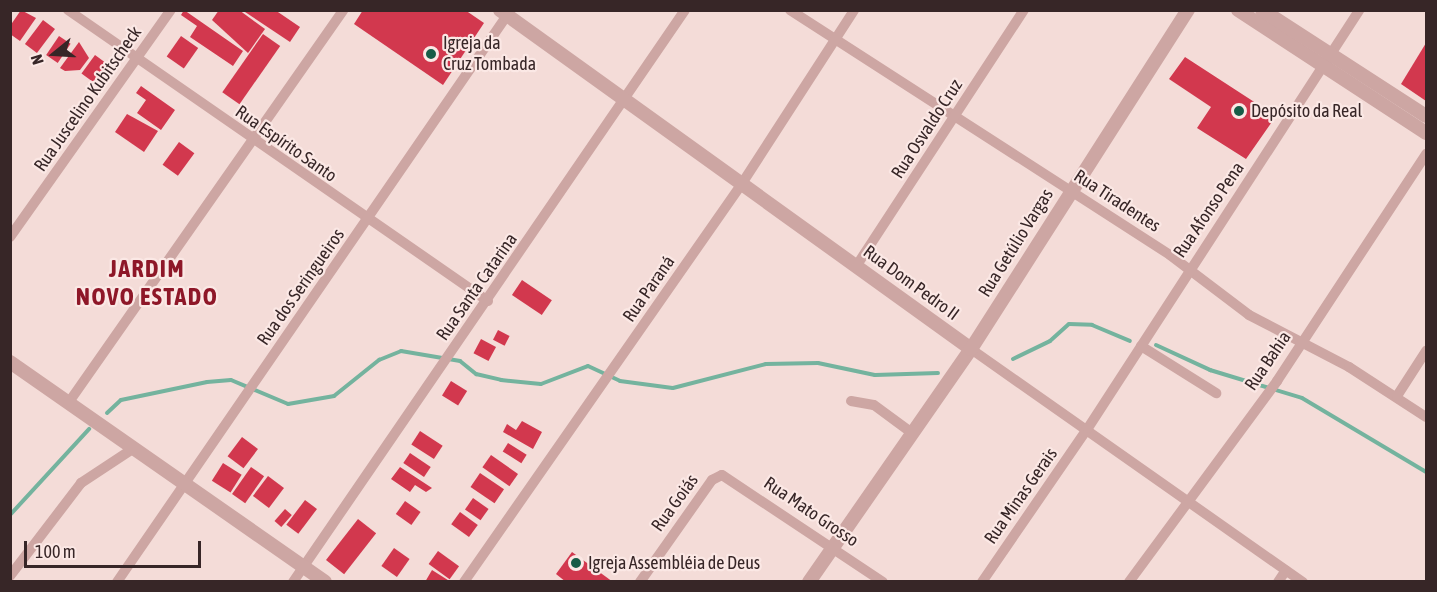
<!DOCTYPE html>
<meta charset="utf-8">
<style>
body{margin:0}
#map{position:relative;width:1437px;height:592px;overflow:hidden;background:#f4dcd8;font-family:"Asap Condensed",sans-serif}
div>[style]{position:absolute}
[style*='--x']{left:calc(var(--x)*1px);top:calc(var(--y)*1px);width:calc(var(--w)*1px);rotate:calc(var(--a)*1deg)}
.stream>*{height:4px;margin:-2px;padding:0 2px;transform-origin:2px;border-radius:2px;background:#74b39e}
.building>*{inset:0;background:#d2384e;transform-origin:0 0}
.minor>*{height:10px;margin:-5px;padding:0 5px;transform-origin:5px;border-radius:5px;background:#cda6a3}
.tertiary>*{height:14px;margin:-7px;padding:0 7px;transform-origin:7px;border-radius:7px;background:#cda6a3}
.dots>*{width:16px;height:16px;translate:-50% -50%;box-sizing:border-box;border:3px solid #fbe8e5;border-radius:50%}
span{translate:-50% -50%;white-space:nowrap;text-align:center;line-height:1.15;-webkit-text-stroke:4.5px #fbe8e5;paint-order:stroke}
.poi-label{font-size:18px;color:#372627}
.left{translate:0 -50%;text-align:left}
.street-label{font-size:18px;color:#372627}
.district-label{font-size:24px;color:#8e1728;font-weight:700;letter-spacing:1.5px}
.frame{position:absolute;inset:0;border:12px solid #372627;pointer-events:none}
.north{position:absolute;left:24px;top:24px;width:60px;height:60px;-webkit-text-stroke:4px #fbe8e5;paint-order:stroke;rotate:252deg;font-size:16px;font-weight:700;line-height:24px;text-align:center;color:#372627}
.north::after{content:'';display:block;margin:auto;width:21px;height:27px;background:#372627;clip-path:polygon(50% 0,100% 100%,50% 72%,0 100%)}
.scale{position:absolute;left:24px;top:541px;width:177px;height:27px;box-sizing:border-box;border:3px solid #372627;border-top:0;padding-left:8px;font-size:18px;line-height:21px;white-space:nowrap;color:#372627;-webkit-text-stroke:4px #fbe8e5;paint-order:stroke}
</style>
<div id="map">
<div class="stream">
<div style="--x:1156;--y:345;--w:60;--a:24.8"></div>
<div style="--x:1210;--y:370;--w:96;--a:16.9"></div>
<div style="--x:1302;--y:398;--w:144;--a:30.8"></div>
<div style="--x:1013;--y:359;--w:41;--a:-25.9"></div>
<div style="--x:1050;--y:341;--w:25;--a:-42"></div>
<div style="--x:1069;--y:324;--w:23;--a:2"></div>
<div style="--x:1092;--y:325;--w:41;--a:22.8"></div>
<div style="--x:107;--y:413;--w:19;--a:-43"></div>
<div style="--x:121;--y:400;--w:88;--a:-11.8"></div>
<div style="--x:207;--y:382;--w:24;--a:-5"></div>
<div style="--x:231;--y:380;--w:62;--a:22.8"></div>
<div style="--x:288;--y:404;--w:47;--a:-9.9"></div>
<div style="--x:334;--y:396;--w:58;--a:-38.7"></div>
<div style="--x:379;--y:360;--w:24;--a:-22"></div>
<div style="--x:401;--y:351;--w:60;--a:9.6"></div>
<div style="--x:460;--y:361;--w:21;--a:39"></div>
<div style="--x:476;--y:374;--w:26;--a:13"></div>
<div style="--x:501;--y:380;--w:40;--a:5.7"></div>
<div style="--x:541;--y:384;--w:50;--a:-21"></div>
<div style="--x:588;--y:366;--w:35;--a:25"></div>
<div style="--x:620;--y:381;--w:53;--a:7.5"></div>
<div style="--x:673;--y:388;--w:96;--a:-14.5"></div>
<div style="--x:766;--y:364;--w:52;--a:-1.1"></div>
<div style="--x:818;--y:363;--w:58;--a:11.9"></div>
<div style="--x:875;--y:375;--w:63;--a:-1.8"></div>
<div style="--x:10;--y:515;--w:117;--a:-47.4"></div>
</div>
<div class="building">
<div style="clip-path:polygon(21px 10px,36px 18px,20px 41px,10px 34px,10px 26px)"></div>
<div style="clip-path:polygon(184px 10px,243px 51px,233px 66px,190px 37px,197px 26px,181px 15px)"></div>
<div style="clip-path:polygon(219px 10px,239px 10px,265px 29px,248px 53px,212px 20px)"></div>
<div style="clip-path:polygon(242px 10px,275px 10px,300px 27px,290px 42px)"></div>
<div style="clip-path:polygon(363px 10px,465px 10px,484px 23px,443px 85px,354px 24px)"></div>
<div style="left:43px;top:20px;width:15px;height:30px;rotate:37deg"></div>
<div style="left:263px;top:34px;width:21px;height:71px;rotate:35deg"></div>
<div style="left:59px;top:36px;width:14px;height:23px;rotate:34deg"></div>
<div style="left:181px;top:36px;width:21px;height:25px;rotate:35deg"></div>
<div style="clip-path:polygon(79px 42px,89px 58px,80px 70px,65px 71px,60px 68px)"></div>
<div style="clip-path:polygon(1426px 43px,1426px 101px,1401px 84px)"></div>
<div style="left:95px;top:55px;width:19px;height:23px;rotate:36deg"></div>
<div style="clip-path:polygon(1185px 57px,1276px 116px,1246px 159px,1197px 128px,1211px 107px,1169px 79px)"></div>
<div style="clip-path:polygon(141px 86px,175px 110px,161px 130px,137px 113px,146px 100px,136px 93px)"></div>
<div style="clip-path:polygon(127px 114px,158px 131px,144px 152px,115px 132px)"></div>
<div style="left:179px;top:142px;width:19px;height:28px;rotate:36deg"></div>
<div style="left:522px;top:280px;width:36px;height:18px;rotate:34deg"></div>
<div style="left:498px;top:330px;width:13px;height:11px;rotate:27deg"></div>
<div style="left:481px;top:339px;width:17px;height:16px;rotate:28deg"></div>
<div style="left:451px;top:381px;width:19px;height:17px;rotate:32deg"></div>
<div style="clip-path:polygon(522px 421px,542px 432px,533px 449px,503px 432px,507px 424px,516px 430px)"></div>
<div style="left:420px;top:431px;width:27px;height:16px;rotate:33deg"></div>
<div style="left:242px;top:437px;width:20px;height:24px;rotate:37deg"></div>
<div style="left:508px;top:443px;width:22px;height:10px;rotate:32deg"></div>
<div style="left:410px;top:453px;width:25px;height:12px;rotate:34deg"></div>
<div style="left:491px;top:455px;width:33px;height:15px;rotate:35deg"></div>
<div style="left:223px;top:463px;width:22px;height:21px;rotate:32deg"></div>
<div style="left:251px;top:467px;width:16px;height:33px;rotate:35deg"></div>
<div style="clip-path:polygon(400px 467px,432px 488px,426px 492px,415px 485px,410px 492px,391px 479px)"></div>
<div style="left:480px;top:473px;width:29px;height:17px;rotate:34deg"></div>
<div style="left:268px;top:476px;width:20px;height:25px;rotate:37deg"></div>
<div style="left:473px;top:498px;width:19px;height:14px;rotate:35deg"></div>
<div style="left:305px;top:500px;width:15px;height:31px;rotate:37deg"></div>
<div style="left:405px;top:501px;width:19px;height:16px;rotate:35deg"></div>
<div style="left:285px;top:509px;width:9px;height:16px;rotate:41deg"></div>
<div style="left:460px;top:512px;width:22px;height:15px;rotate:36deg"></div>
<div style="left:358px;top:519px;width:23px;height:52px;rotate:38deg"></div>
<div style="left:394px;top:548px;width:19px;height:22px;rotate:35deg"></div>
<div style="left:438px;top:551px;width:26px;height:16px;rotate:36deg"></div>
<div style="clip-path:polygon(572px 552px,613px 582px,566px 582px,556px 574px)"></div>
<div style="clip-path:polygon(432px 570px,451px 582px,425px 582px)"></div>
</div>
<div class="minor">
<div style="--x:68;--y:10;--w:511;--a:34.72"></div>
<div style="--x:790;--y:10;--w:452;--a:32.8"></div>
<div style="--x:1170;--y:255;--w:99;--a:37.2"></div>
<div style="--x:1249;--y:315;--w:113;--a:27.5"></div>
<div style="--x:1349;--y:367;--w:92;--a:33"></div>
<div style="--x:10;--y:237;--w:278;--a:-54.7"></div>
<div style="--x:857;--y:265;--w:305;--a:-56.8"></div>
<div style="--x:1141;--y:346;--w:89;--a:32.1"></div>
<div style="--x:971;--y:349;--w:406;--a:35.1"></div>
<div style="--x:1397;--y:396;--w:54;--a:-57.2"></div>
<div style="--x:851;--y:401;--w:23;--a:10"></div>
<div style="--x:874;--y:405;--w:47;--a:36.4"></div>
<div style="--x:69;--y:402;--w:478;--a:-55"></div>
<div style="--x:10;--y:576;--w:117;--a:-52.6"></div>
<div style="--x:81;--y:483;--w:64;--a:-33.4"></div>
<div style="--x:117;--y:582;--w:693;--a:-55.46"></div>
<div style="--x:293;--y:582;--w:693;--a:-55.58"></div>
<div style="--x:464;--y:582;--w:484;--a:-55.1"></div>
<div style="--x:741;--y:185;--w:208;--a:-57.1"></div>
<div style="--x:640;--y:582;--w:125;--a:-54.8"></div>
<div style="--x:712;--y:480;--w:11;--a:-27"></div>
<div style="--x:722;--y:475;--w:193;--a:33.6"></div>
<div style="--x:982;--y:582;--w:187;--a:-55.5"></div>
<div style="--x:1088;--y:428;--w:498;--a:-57"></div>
<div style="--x:1129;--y:582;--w:250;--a:-53.6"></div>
<div style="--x:1277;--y:381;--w:272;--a:-56.7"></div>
<div style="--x:1278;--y:582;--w:14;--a:-56"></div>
</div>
<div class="tertiary">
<div style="--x:500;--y:10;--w:580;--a:35.74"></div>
<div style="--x:1238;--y:10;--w:225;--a:33.2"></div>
<div style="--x:1262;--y:10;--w:195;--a:32.9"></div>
<div style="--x:10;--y:362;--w:384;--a:34.9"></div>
<div style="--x:809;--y:582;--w:284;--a:-55.2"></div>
<div style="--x:971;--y:349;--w:403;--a:-57.4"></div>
</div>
<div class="dots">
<div style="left:431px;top:54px;background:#175c47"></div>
<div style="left:1239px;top:111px;background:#175c47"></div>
<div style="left:576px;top:563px;background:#175c47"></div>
</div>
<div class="poi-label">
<span class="left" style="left:443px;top:54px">Igreja da<br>Cruz Tombada</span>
<span class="left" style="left:1251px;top:111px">Depósito da Real</span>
<span class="left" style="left:588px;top:563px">Igreja Assembléia de Deus</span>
</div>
<div class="street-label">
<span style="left:88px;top:99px;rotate:-55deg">Rua Juscelino Kubitscheck</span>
<span style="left:927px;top:129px;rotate:-57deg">Rua Osvaldo Cruz</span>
<span style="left:286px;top:144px;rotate:35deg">Rua Espírito Santo</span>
<span style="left:1117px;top:201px;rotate:33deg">Rua Tiradentes</span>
<span style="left:1209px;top:210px;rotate:-56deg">Rua Afonso Pena</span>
<span style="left:1016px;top:243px;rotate:-58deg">Rua Getúlio Vargas</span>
<span style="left:911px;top:283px;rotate:36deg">Rua Dom Pedro II</span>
<span style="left:301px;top:287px;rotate:-55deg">Rua dos Seringueiros</span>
<span style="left:477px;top:287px;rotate:-55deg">Rua Santa Catarina</span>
<span style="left:649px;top:289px;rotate:-55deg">Rua Paraná</span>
<span style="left:1268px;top:361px;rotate:-56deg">Rua Bahia</span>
<span style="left:1021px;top:496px;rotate:-55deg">Rua Minas Gerais</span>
<span style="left:675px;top:503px;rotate:-54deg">Rua Goiás</span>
<span style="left:811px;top:512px;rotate:34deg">Rua Mato Grosso</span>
</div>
<div class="district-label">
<span style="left:147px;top:283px">JARDIM<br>NOVO ESTADO</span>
</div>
<div class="frame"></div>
<div class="north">N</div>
<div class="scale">100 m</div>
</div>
